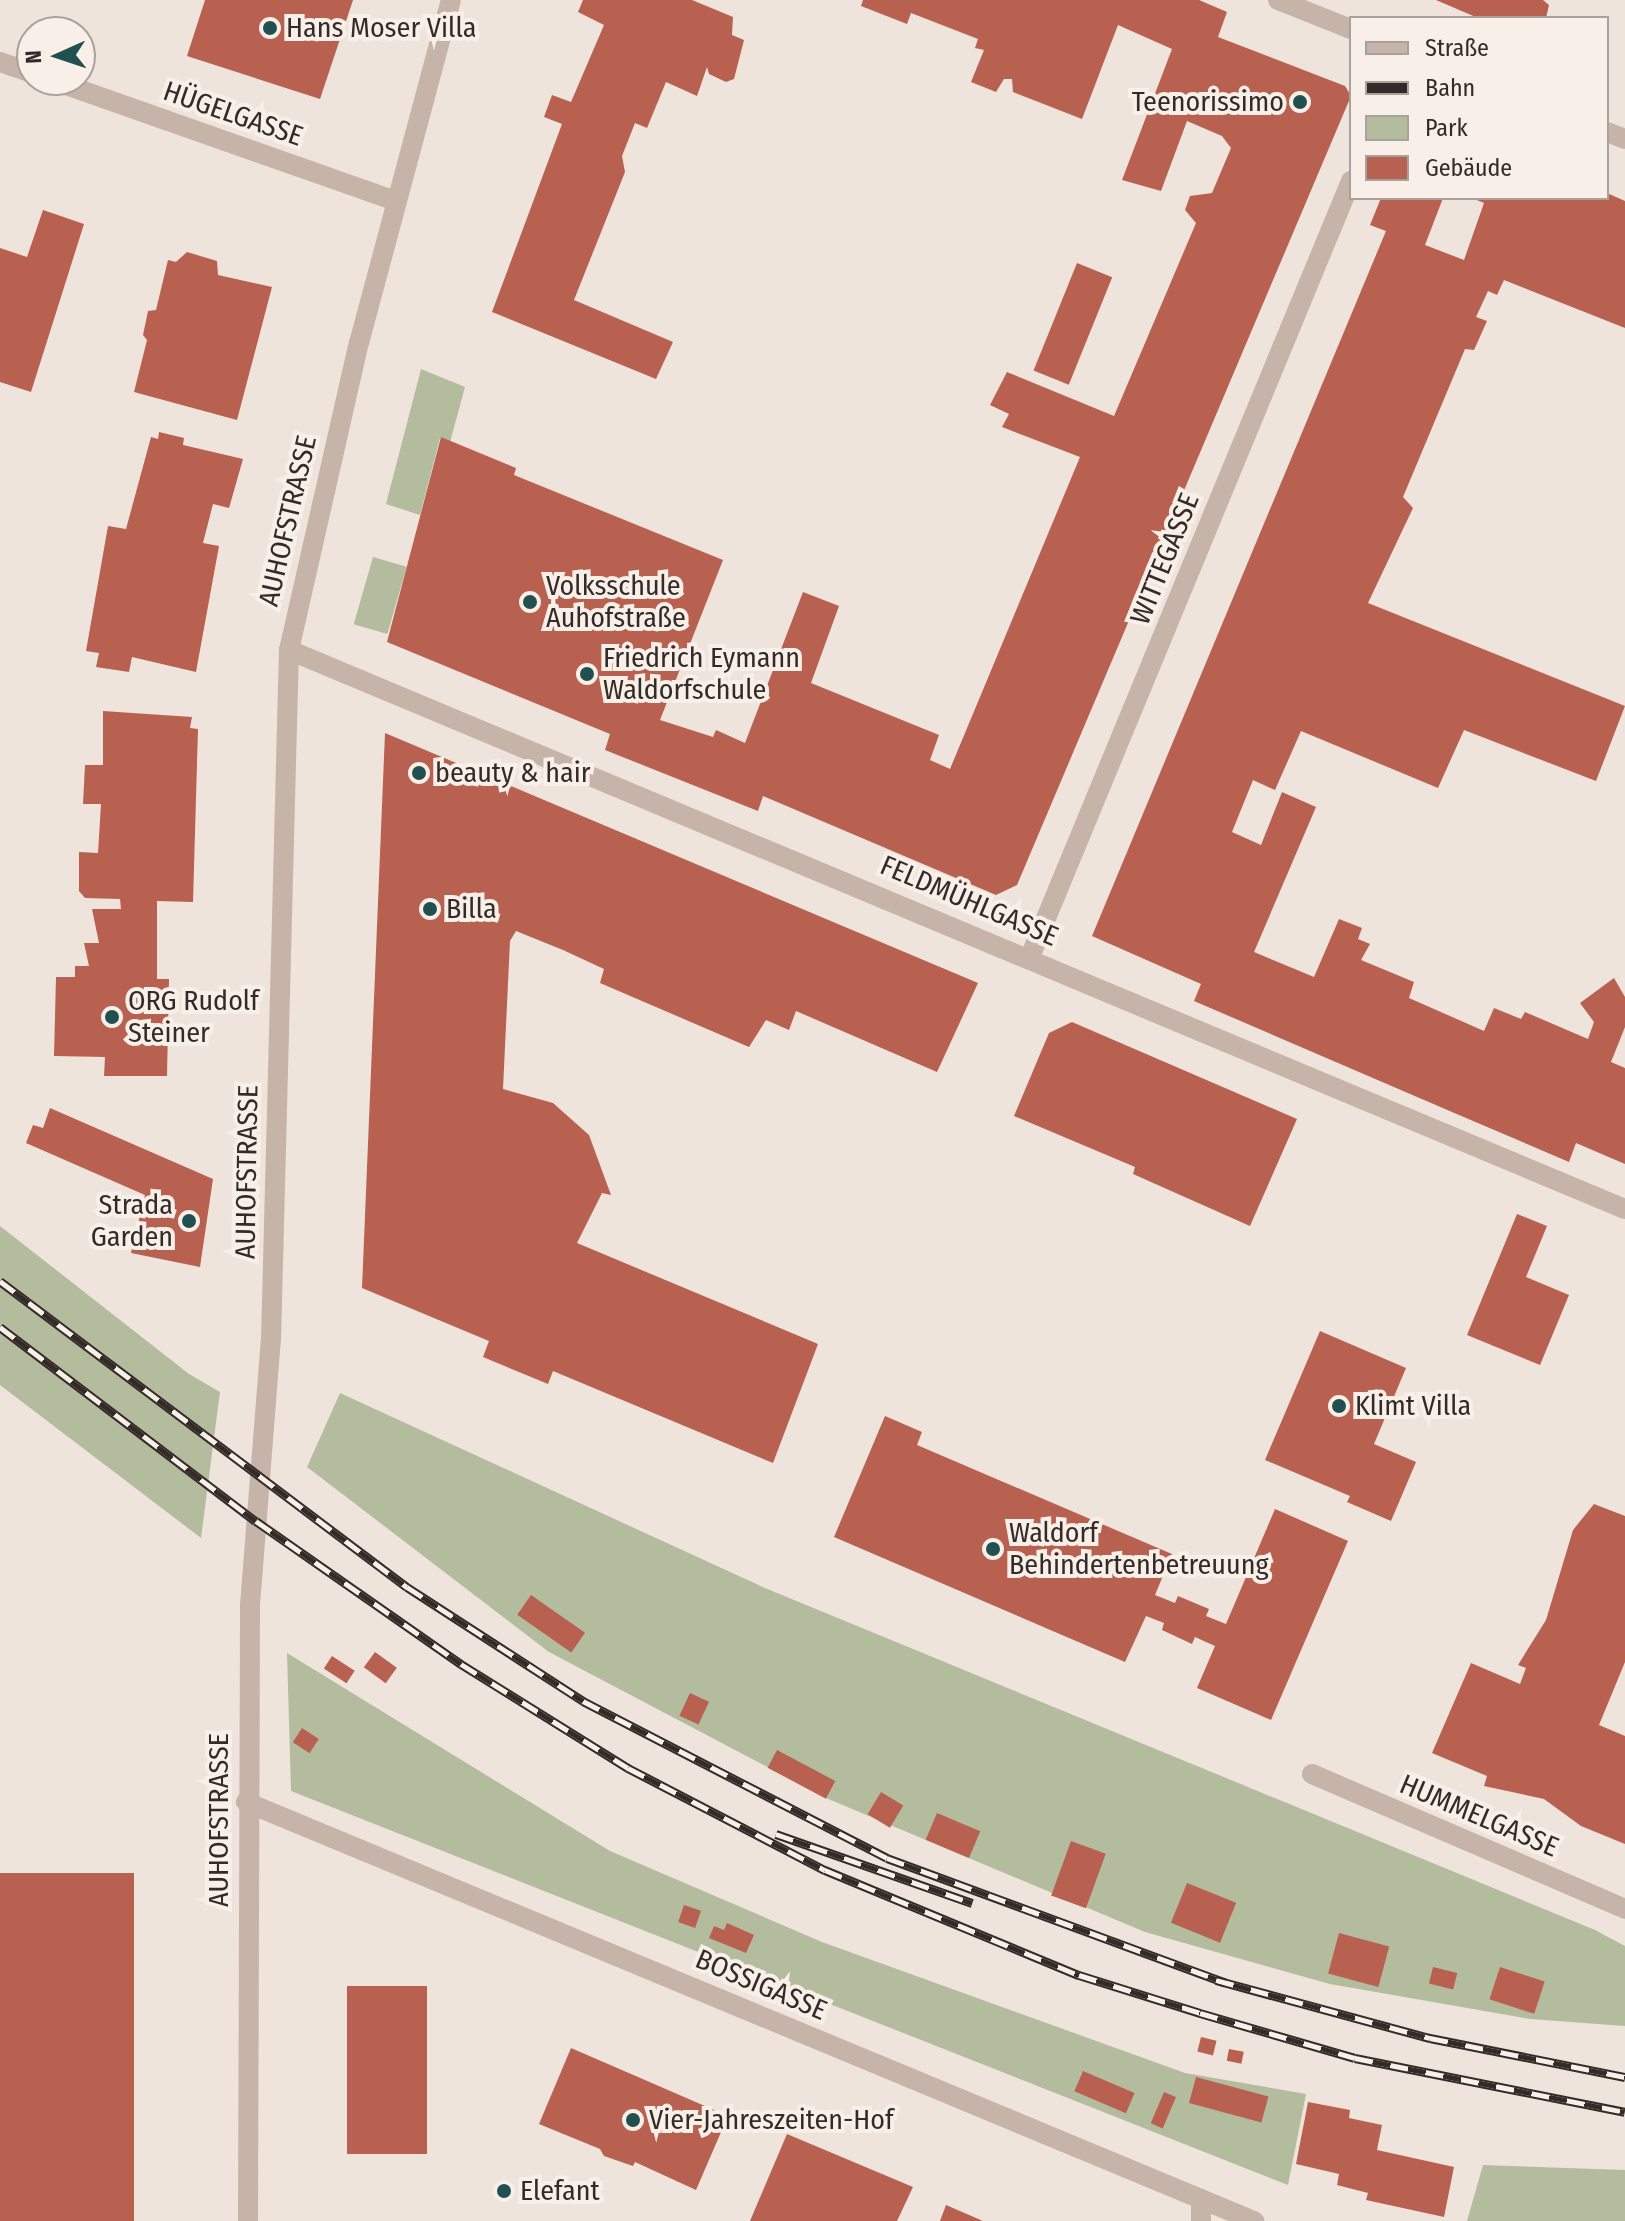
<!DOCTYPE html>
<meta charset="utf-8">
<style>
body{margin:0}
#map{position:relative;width:1625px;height:2221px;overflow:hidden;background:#efe4dc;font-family:"Fira Sans Condensed",sans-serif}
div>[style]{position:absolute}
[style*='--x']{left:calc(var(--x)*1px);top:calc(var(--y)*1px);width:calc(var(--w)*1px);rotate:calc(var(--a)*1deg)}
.green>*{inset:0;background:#b4bc9e;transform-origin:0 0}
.building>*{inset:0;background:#b86150;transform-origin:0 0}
.minor>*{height:20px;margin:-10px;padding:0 10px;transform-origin:10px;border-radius:10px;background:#c6b4a9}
.rail>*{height:9px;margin-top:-4.5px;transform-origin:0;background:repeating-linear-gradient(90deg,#f7efe8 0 18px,#342b28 0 36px);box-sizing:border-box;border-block:2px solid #342b28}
.dots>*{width:22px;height:22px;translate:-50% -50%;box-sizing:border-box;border:4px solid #f7efe8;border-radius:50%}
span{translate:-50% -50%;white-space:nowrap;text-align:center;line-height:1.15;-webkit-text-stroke:8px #f7efe8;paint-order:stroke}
.poi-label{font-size:28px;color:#342b28}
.left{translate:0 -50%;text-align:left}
.right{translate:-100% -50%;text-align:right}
.street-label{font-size:28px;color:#342b28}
.legend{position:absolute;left:1349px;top:16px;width:260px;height:184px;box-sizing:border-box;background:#f7efe8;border:2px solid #a9a19b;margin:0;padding:10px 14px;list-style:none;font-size:24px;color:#342b28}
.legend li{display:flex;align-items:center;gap:16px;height:40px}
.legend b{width:40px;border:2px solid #a9a19b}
.north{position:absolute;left:16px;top:16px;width:80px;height:80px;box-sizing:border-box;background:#f7efe8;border:2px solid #a9a19b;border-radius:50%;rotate:267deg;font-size:22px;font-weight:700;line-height:32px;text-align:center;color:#342b28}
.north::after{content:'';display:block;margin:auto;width:28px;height:36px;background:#225050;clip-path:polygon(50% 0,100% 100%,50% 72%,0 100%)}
</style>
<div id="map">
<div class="green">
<div style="clip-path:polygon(421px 369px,465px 387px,450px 442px,440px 438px,420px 515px,386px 504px)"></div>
<div style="left:373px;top:557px;width:35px;height:70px;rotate:16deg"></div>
<div style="clip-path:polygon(0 1226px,189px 1374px,220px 1392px,201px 1538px,0 1385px)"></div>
<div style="clip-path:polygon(340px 1393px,765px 1588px,1595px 1930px,1625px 1946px,1625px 2026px,1530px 2019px,1330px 1984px,1145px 1932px,826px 1798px,549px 1652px,307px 1467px)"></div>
<div style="clip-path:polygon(287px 1653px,610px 1851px,822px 1942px,1185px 2073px,1306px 2094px,1288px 2185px,291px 1791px)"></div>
<div style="clip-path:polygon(1483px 2165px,1625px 2170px,1625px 2221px,1467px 2221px)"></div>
</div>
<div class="building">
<div style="clip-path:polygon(205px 0,353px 0,320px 99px,187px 56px)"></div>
<div style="clip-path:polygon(583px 0,692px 0,733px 17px,732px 35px,744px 40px,734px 79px,726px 82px,709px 74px,707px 67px,697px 96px,666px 82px,647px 128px,635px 123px,622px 156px,625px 172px,574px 300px,673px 342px,656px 379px,492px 312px,562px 124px,544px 117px,552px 95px,571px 102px,604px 25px,578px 12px)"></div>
<div style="clip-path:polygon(863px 0,1199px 0,1227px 12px,1218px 37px,1345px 86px,1351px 96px,1017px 885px,996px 895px,763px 796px,758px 811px,605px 750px,610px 734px,387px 642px,441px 437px,516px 468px,514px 475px,723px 560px,660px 720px,713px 737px,716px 730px,745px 743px,803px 592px,839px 606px,811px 683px,939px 735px,930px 760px,950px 769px,1080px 457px,1002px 427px,1009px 414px,990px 405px,1007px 372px,1114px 416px,1196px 223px,1185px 210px,1190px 196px,1212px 193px,1231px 148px,1222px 136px,1187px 121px,1161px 191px,1122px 180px,1172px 49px,1118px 25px,1082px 119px,1013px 92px,1012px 79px,1004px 79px,996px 92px,971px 82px,984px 50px,975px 48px,978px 39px,911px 13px,907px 24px,861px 6px)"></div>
<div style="clip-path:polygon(1436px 0,1543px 0,1549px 5px,1546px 18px,1478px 18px)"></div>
<div style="clip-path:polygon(1607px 193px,1625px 201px,1625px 328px,1504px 280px,1497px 295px,1488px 291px,1476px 317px,1487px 321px,1474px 350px,1465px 349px,1403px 497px,1413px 508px,1368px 603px,1625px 706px,1596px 781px,1464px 730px,1438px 788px,1301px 731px,1275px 790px,1253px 780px,1232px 832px,1261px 845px,1282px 792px,1316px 807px,1254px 952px,1314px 977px,1339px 919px,1362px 928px,1358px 939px,1370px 944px,1361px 960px,1414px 982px,1409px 998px,1484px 1031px,1494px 1008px,1521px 1019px,1525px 1012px,1588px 1039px,1594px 1022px,1580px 1003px,1614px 978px,1625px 997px,1625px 1027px,1611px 1062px,1625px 1068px,1625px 1164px,1576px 1143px,1569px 1162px,1452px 1112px,1194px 1001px,1201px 984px,1092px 936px,1386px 231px,1370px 225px,1381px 198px,1443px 198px,1425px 245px,1464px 260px,1484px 203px,1472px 198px,1607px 198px)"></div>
<div style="clip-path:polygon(43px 210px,84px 224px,31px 392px,0 382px,0 248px,27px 257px)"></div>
<div style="clip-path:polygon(187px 252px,217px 261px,218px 275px,272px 287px,237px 420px,134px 392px,147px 340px,143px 335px,148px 311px,156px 310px,168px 260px,176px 262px)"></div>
<div style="left:1077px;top:263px;width:38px;height:116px;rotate:22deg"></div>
<div style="clip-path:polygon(159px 432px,184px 438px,183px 445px,243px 459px,229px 508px,213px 504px,203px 543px,219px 546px,196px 672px,132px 657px,129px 672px,96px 667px,99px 653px,86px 651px,108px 526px,126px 529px,151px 437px,158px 439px)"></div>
<div style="clip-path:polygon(103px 711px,192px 717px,190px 728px,198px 729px,193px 902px,157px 901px,157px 979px,169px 979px,167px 1076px,104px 1076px,105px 1057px,54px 1056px,56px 977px,75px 977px,75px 966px,89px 966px,84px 943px,99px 943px,92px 909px,121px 909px,120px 899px,85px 898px,79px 891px,79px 852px,98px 853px,101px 804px,83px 804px,85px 765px,103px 765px)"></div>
<div style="clip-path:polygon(385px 733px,978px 983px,937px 1072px,796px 1011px,789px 1030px,766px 1020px,749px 1047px,600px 983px,604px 969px,563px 950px,516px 931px,510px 941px,503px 1089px,553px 1103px,589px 1135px,611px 1195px,602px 1193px,577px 1243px,818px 1344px,773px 1463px,553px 1371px,548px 1384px,483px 1357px,489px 1341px,362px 1288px)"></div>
<div style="clip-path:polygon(1072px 1022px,1297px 1119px,1250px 1226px,1133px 1174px,1135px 1167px,1014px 1116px,1049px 1033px)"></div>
<div style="clip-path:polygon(50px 1108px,213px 1179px,200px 1267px,131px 1253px,145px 1195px,26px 1143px,33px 1125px,43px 1128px)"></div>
<div style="clip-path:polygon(1517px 1214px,1547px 1226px,1526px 1277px,1569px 1295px,1540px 1365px,1467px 1335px)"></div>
<div style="clip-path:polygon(1320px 1331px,1406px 1368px,1374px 1444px,1416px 1462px,1391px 1521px,1347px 1502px,1350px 1496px,1265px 1460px)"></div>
<div style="clip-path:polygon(885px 1416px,922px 1432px,917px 1445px,1172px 1554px,1155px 1595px,1175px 1603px,1178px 1596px,1209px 1609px,1206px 1616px,1226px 1624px,1275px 1509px,1348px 1541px,1271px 1720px,1197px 1688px,1215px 1646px,1195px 1637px,1192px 1644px,1162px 1630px,1164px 1623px,1146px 1616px,1125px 1662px,834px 1537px)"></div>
<div style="clip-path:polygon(1594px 1504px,1625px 1516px,1625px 1662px,1599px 1725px,1625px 1736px,1625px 1844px,1581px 1826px,1544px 1799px,1484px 1786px,1487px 1776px,1432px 1753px,1471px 1663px,1520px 1684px,1526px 1668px,1518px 1665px,1546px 1620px,1573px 1530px)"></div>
<div style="left:531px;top:1595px;width:66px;height:24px;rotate:35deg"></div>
<div style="left:375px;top:1652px;width:27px;height:19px;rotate:36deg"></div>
<div style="left:332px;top:1656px;width:27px;height:15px;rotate:33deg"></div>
<div style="left:690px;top:1693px;width:21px;height:25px;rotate:25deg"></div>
<div style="left:302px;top:1728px;width:20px;height:17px;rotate:33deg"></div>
<div style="left:777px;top:1750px;width:66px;height:20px;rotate:28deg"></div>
<div style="left:881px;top:1792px;width:26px;height:26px;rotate:31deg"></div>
<div style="left:937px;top:1813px;width:47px;height:29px;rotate:23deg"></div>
<div style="left:1071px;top:1841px;width:37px;height:58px;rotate:20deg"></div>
<div style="left:134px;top:1873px;width:348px;height:134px;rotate:90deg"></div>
<div style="left:1187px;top:1883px;width:53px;height:43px;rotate:22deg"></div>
<div style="left:684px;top:1905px;width:18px;height:18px;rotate:19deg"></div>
<div style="clip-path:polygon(727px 1923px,754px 1935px,746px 1953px,709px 1938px,714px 1926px,724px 1930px)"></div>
<div style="left:1339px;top:1933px;width:52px;height:42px;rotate:15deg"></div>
<div style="left:1433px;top:1967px;width:25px;height:17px;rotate:14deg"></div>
<div style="left:1500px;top:1967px;width:47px;height:34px;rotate:18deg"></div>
<div style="left:347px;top:1986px;width:80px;height:168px"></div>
<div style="left:1201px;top:2037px;width:16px;height:15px;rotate:14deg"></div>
<div style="clip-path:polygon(571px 2048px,728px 2116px,696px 2190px,635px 2162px,633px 2166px,604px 2156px,600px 2149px,539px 2124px)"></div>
<div style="left:1229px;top:2049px;width:15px;height:12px;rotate:11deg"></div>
<div style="left:1083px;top:2071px;width:56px;height:22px;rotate:23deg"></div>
<div style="left:1196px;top:2077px;width:75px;height:27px;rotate:15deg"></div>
<div style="left:1164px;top:2092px;width:13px;height:34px;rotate:23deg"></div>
<div style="clip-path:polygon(1308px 2102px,1350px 2110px,1349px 2118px,1382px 2125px,1377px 2150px,1454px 2167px,1444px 2217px,1366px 2200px,1368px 2193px,1337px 2185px,1339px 2174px,1296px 2164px)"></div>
<div style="clip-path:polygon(787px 2134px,913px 2187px,897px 2221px,750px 2221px)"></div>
<div style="clip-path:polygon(946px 2205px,983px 2221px,940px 2221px)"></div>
</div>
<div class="minor">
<div style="--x:1278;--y:0;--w:79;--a:21.7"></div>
<div style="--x:0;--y:62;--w:34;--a:19"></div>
<div style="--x:52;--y:80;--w:364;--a:19.4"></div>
<div style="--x:1607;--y:132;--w:19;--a:21"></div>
<div style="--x:289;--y:650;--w:1448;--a:22.71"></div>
<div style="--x:1030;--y:957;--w:840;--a:-67.53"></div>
<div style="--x:1312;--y:1774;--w:341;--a:23.3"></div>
<div style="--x:246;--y:1802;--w:1092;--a:22.57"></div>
<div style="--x:1201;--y:2199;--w:22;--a:90"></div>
<div style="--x:248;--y:2221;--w:616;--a:-89.81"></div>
<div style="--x:250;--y:1605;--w:266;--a:-85.5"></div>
<div style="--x:271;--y:1340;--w:690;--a:-88.51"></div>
<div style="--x:289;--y:650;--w:315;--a:-77.2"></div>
<div style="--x:359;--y:343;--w:355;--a:-75"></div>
</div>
<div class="rail">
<div style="--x:0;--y:1281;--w:509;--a:36.94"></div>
<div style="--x:407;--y:1587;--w:210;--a:32.9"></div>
<div style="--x:583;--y:1701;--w:342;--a:27.3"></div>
<div style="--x:887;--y:1858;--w:361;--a:20.2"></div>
<div style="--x:0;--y:1327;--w:321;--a:37.2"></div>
<div style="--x:256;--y:1521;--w:250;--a:34.9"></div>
<div style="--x:461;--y:1664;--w:197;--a:31.9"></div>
<div style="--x:628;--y:1768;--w:222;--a:27.4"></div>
<div style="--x:825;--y:1870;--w:275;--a:22.5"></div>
<div style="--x:1079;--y:1975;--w:127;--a:17.4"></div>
<div style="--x:1200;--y:2013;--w:161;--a:16.2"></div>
<div style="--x:1355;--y:2058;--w:275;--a:11.3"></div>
<div style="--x:776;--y:1834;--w:208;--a:19.4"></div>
<div style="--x:1216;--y:1980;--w:222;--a:15.2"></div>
<div style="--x:1430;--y:2038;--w:199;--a:11.3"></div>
</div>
<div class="dots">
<div style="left:270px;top:28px;background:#225050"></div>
<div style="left:1300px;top:102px;background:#225050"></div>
<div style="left:530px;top:602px;background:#225050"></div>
<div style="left:587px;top:674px;background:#225050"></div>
<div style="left:419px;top:773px;background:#225050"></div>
<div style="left:430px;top:909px;background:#225050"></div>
<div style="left:112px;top:1017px;background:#225050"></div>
<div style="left:189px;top:1221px;background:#225050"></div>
<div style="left:1339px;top:1406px;background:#225050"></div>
<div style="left:993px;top:1549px;background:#225050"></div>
<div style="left:633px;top:2120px;background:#225050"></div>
<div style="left:504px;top:2191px;background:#225050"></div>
</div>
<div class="poi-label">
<span class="left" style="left:286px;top:28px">Hans Moser Villa</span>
<span class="right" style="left:1284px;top:102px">Teenorissimo</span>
<span class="left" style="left:546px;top:602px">Volksschule<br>Auhofstraße</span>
<span class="left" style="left:603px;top:674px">Friedrich Eymann<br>Waldorfschule</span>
<span class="left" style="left:435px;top:773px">beauty &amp; hair</span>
<span class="left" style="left:446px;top:909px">Billa</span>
<span class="left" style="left:128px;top:1017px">ORG Rudolf<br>Steiner</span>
<span class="right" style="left:173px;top:1221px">Strada<br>Garden</span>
<span class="left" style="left:1355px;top:1406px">Klimt Villa</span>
<span class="left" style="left:1009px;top:1549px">Waldorf<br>Behindertenbetreuung</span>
<span class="left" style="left:649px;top:2120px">Vier-Jahreszeiten-Hof</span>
<span class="left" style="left:520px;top:2191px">Elefant</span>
</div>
<div class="street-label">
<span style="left:233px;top:114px;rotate:19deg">HÜGELGASSE</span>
<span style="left:288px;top:521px;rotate:-77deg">AUHOFSTRASSE</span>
<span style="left:1165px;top:559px;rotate:-68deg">WITTEGASSE</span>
<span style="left:969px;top:901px;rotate:23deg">FELDMÜHLGASSE</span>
<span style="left:247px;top:1172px;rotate:-89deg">AUHOFSTRASSE</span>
<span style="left:1479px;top:1816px;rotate:23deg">HUMMELGASSE</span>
<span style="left:219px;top:1820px;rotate:-90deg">AUHOFSTRASSE</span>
<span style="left:761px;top:1985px;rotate:23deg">BOSSIGASSE</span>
</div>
<ul class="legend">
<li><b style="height:10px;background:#c6b4a9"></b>Straße</li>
<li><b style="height:10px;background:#342b28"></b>Bahn</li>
<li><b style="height:22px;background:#b4bc9e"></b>Park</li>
<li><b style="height:22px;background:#b86150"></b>Gebäude</li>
</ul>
<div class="north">N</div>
</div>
